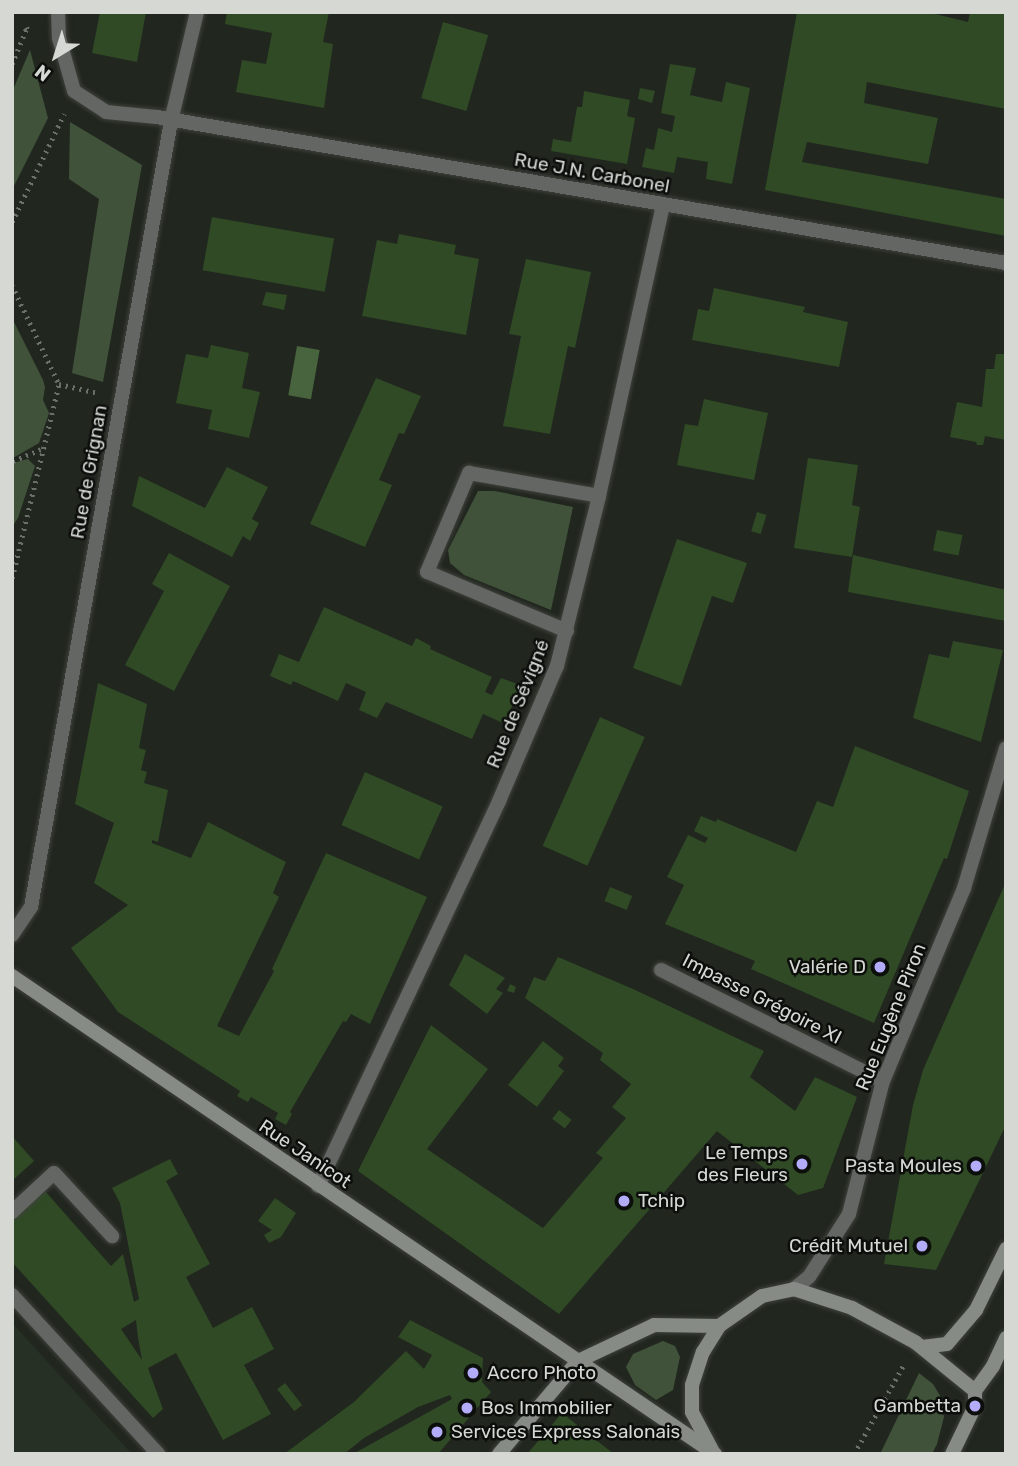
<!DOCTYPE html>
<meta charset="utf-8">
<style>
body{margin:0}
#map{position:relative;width:1018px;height:1466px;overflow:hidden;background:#21261f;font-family:Rubik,sans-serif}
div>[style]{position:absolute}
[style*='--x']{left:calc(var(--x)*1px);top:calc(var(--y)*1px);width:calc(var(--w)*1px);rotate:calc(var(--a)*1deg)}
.built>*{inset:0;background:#273024}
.green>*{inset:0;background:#41523a}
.water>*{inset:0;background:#48643e;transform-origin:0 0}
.building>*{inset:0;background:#2f4a25;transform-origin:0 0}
.path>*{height:4.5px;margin-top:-2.25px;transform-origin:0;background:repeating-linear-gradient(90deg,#6c706a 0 2px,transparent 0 7px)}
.roads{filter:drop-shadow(0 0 2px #3e423c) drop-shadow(0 0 2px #3e423c)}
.lane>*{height:14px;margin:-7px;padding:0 7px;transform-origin:7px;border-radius:7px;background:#636662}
.street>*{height:14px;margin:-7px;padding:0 7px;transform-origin:7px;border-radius:7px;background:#636662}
.secondary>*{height:14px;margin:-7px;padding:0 7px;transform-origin:7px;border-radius:7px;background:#878b85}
.dots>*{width:19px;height:19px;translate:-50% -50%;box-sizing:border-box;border:4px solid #0c0e0b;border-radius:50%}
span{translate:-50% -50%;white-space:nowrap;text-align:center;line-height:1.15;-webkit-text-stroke:5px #0c0e0b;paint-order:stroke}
.street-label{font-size:19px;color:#d5d8d3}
.poi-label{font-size:19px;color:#d5d8d3}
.right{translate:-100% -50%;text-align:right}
.left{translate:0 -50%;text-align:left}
.frame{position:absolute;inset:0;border:14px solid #d5d8d3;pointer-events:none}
.north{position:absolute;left:21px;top:21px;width:70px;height:70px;-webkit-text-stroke:5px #0c0e0b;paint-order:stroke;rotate:218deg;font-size:19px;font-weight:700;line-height:28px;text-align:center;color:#d5d8d3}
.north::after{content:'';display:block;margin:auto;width:24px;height:32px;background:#d5d8d3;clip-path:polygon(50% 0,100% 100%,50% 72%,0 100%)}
</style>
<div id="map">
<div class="built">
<div style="clip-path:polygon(12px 1323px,132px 1454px,12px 1454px)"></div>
</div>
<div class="green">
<div style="clip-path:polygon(30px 50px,48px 118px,12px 190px,12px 92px)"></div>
<div style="clip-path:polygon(70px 122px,142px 165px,103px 382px,72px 373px,99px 199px,69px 179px)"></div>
<div style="clip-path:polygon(12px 318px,43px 380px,45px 387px,43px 400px,49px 413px,39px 443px,13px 458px,13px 463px,28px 459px,35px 466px,18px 518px,12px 527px)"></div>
<div style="clip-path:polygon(478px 491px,495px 491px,573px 507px,551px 610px,464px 575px,450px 563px,448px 550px)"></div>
<div style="clip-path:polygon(663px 1341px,675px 1346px,680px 1357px,673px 1390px,656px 1400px,635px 1385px,626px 1367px,633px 1354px)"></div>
<div style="clip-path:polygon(919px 1373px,933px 1384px,942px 1399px,944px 1417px,937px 1444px,932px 1454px,880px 1454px)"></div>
</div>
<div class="water">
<div style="left:297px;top:346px;width:23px;height:50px;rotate:10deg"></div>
</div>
<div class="building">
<div style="clip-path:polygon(100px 12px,146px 12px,137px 62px,92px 53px)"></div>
<div style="clip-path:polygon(227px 12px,329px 12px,323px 42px,333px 44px,324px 108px,236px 92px,242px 60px,266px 64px,272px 33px,225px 24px)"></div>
<div style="clip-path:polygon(797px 12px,927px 12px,968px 22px,970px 12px,1006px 12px,1006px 109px,867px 82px,864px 103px,938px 118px,928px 164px,807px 142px,802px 162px,1006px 199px,1006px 236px,765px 190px)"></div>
<div style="left:443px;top:22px;width:47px;height:79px;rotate:16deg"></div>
<div style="clip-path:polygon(670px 64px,696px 68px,690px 95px,722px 102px,726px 82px,750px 88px,732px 184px,706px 179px,708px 162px,677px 157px,674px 173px,642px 167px,646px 148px,654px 150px,658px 128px,672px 132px,675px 116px,661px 113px)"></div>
<div style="clip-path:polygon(640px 88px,655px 91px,652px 103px,638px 99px)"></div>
<div style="clip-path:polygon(584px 91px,630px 100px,627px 116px,635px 118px,627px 164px,551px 151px,553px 139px,571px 142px,577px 107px,582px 107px)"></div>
<div style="left:212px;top:217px;width:124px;height:54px;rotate:10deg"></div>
<div style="clip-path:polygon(399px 234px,456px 245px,454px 254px,479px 259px,466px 335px,362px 316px,377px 240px,397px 244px)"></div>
<div style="clip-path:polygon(526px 259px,591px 272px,575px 348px,568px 346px,550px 434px,503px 426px,521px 336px,509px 334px)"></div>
<div style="clip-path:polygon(714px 288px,805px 307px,803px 312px,848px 322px,839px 367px,692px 340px,698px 309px,709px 311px)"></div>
<div style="clip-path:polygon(266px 292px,287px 295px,284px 310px,262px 305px)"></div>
<div style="clip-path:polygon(211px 345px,249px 353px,242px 388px,260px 392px,249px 438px,208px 429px,212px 410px,176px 403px,186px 354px,208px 358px)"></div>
<div style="clip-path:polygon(996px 354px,1006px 354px,1006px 440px,985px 436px,983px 445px,977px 445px,976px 442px,950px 437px,957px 402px,982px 407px,986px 369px,994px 369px)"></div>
<div style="clip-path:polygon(376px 378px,421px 396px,404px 434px,399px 433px,379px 480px,392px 485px,365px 547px,310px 524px)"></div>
<div style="clip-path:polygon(704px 399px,768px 413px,754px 480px,677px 465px,685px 424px,698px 426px)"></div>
<div style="clip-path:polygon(808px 458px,858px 465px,852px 505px,860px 507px,852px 557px,794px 548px)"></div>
<div style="clip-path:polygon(227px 467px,268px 487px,252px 519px,259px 523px,250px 541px,243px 536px,232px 557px,132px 506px,139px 476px,205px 508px)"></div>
<div style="left:757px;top:512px;width:10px;height:20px;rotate:17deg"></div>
<div style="left:937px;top:530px;width:26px;height:21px;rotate:11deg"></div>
<div style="clip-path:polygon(677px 539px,747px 563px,733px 603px,712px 596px,681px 686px,633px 668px)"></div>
<div style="clip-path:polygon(169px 553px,230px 586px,174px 691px,125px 665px,164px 591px,152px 584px)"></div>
<div style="clip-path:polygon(853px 555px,1006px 590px,1006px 621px,848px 592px)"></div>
<div style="clip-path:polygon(324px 607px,412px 646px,416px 638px,431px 646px,430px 649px,492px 677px,485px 692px,492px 695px,501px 678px,520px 685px,505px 724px,483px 714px,472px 739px,386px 702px,377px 718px,359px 710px,366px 692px,346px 683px,338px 701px,293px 681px,291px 685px,270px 676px,279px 654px,299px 662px)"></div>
<div style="clip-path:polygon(953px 641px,1003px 650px,981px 742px,913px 718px,929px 654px,949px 658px)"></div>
<div style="clip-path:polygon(98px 683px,147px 704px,139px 748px,146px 750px,141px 770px,147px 772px,144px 783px,168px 790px,158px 842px,152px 840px,152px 843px,191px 858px,208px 822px,286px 862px,273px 893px,279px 897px,217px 1026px,239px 1036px,274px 971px,272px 969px,326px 853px,427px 897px,370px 1024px,351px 1014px,346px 1022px,343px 1021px,290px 1112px,292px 1114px,286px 1125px,275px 1119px,278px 1113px,251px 1097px,248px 1102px,237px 1096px,240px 1091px,118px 1012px,71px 948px,128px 905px,94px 883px,114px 823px,75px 804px)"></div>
<div style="left:600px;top:717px;width:49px;height:141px;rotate:24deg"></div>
<div style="clip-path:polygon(855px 746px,969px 791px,947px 859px,944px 858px,874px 1023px,751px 969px,755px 961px,665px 924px,684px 885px,667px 877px,688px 835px,705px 843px,708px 838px,694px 831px,701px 816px,716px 822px,717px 819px,796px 852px,817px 801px,833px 807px)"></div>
<div style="left:365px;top:772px;width:85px;height:58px;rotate:24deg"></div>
<div style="clip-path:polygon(1005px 884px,1006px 1125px,936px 1270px,884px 1264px,913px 1105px,923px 1070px)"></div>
<div style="left:610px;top:887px;width:24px;height:15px;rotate:22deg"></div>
<div style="clip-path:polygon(465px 954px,505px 978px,496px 989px,503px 993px,487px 1014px,449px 985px)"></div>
<div style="clip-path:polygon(558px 957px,633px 989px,764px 1051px,750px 1077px,795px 1111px,815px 1077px,857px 1097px,823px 1188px,798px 1195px,717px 1131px,559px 1314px,358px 1171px,431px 1025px,488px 1069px,427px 1149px,543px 1228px,603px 1158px,596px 1153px,626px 1118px,612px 1107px,631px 1084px,600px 1060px,603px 1053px,525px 998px,534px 977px,545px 981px)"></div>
<div style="clip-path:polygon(510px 984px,516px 987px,514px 993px,507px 991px)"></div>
<div style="clip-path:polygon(543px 1041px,564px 1058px,558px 1066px,564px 1071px,537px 1107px,508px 1085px)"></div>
<div style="left:559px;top:1110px;width:16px;height:11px;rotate:38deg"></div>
<div style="clip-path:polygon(12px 1136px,34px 1161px,12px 1181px)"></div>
<div style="clip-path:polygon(evenodd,170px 1159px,178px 1174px,166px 1181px,210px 1264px,186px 1277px,213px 1328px,252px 1307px,274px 1349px,244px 1365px,271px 1414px,223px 1440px,176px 1353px,148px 1368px,163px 1409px,153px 1418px,12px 1262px,12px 1221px,45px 1191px,111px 1266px,123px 1254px,134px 1302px,139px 1299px,120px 1203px,112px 1188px,170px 1159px,136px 1320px,138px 1338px,142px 1360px,121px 1329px,136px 1320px)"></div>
<div style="clip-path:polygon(275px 1198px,296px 1213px,281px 1237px,269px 1243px,264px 1235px,272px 1230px,258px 1221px)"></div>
<div style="clip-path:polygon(410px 1320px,483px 1358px,482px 1382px,491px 1392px,438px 1454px,353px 1454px,452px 1399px,450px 1395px,418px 1407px,364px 1438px,344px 1454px,284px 1454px,354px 1402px,406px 1351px,424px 1369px,432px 1355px,398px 1337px)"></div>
<div style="left:285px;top:1383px;width:28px;height:10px;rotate:52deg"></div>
<div style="clip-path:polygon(562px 1413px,605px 1447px,614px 1454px,527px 1454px)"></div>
</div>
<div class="path">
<div style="--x:12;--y:64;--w:40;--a:-68"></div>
<div style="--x:27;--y:27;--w:5;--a:68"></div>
<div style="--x:12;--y:222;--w:120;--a:-64.3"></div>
<div style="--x:12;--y:285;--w:110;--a:64.6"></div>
<div style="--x:13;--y:461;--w:30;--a:-23"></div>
<div style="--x:12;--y:578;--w:200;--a:-76.4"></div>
<div style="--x:59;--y:384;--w:37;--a:13"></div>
<div style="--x:854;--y:1454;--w:101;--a:-60.9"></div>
</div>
<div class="roads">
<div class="lane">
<div style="--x:12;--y:1212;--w:57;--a:-42.9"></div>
<div style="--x:54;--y:1173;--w:86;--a:47.4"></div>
</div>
<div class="street">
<div style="--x:58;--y:12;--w:26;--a:88"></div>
<div style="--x:59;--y:38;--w:55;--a:74.2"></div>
<div style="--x:74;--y:91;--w:38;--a:33"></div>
<div style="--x:106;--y:112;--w:51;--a:5.6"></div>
<div style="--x:157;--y:117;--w:861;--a:9.76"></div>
<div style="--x:567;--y:631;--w:152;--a:-157.1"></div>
<div style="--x:427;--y:572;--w:108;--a:-67"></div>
<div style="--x:469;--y:473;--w:132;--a:10"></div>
<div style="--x:12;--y:935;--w:34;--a:-56"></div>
<div style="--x:31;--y:907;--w:798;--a:-79.9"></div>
<div style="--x:171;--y:121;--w:112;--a:-76.6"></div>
<div style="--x:661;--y:970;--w:248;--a:26.6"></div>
<div style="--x:318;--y:1186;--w:425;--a:-64.8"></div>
<div style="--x:499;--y:801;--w:147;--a:-66.8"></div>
<div style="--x:557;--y:666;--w:175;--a:-76.1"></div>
<div style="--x:599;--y:496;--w:299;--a:-77.6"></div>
<div style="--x:794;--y:1289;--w:19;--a:-39"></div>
<div style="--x:809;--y:1277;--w:75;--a:-57.6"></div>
<div style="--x:849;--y:1214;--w:137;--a:-75.7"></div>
<div style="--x:883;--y:1081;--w:209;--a:-67.2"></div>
<div style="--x:964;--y:888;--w:146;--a:-73.3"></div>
<div style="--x:12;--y:1295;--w:216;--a:47.4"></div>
</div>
<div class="secondary">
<div style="--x:12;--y:976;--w:850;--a:34.21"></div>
<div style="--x:922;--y:1347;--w:25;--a:-7"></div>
<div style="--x:947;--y:1344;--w:45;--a:-49.5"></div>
<div style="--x:976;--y:1310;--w:68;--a:-63.8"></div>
<div style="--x:975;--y:1391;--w:31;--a:-54"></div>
<div style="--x:993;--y:1366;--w:31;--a:-65"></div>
<div style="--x:712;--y:1450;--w:43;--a:-117.8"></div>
<div style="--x:692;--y:1412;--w:27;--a:-90"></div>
<div style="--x:692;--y:1385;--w:35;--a:-72"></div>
<div style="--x:703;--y:1352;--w:31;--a:-58"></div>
<div style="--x:499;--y:1454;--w:122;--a:-49.7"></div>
<div style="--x:578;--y:1361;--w:84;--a:-25.3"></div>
<div style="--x:654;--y:1325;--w:65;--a:0.9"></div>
<div style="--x:719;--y:1326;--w:52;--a:-34.9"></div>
<div style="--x:762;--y:1296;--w:33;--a:-12"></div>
<div style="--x:794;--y:1289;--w:61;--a:18.1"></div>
<div style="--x:852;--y:1308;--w:72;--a:28.4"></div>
<div style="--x:915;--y:1342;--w:77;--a:39.2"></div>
<div style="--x:952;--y:1454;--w:53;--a:-64.4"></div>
<div style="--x:975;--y:1406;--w:15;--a:-90"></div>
</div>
</div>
<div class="dots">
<div style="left:880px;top:967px;background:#b3adf9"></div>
<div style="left:802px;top:1164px;background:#b3adf9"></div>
<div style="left:976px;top:1166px;background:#b3adf9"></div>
<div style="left:624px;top:1201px;background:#b3adf9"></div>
<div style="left:922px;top:1246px;background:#b3adf9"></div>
<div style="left:473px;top:1373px;background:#b3adf9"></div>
<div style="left:975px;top:1406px;background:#b3adf9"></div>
<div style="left:467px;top:1408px;background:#b3adf9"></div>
<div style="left:437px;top:1432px;background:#b3adf9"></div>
</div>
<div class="street-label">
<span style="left:592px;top:173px;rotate:10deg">Rue J.N. Carbonel</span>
<span style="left:89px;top:472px;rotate:-80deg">Rue de Grignan</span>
<span style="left:518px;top:704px;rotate:-68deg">Rue de Sévigné</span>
<span style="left:762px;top:999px;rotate:27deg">Impasse Grégoire XI</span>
<span style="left:891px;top:1017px;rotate:-68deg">Rue Eugène Piron</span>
<span style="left:305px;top:1154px;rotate:34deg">Rue Janicot</span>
</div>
<div class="poi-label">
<span class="right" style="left:866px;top:967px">Valérie D</span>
<span class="right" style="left:788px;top:1164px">Le Temps<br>des Fleurs</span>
<span class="right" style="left:962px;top:1166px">Pasta Moules</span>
<span class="left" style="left:638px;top:1201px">Tchip</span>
<span class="right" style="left:908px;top:1246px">Crédit Mutuel</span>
<span class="left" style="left:487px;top:1373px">Accro Photo</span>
<span class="right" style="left:961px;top:1406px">Gambetta</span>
<span class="left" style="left:481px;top:1408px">Bos Immobilier</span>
<span class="left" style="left:451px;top:1432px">Services Express Salonais</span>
</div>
<div class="frame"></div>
<div class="north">N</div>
</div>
